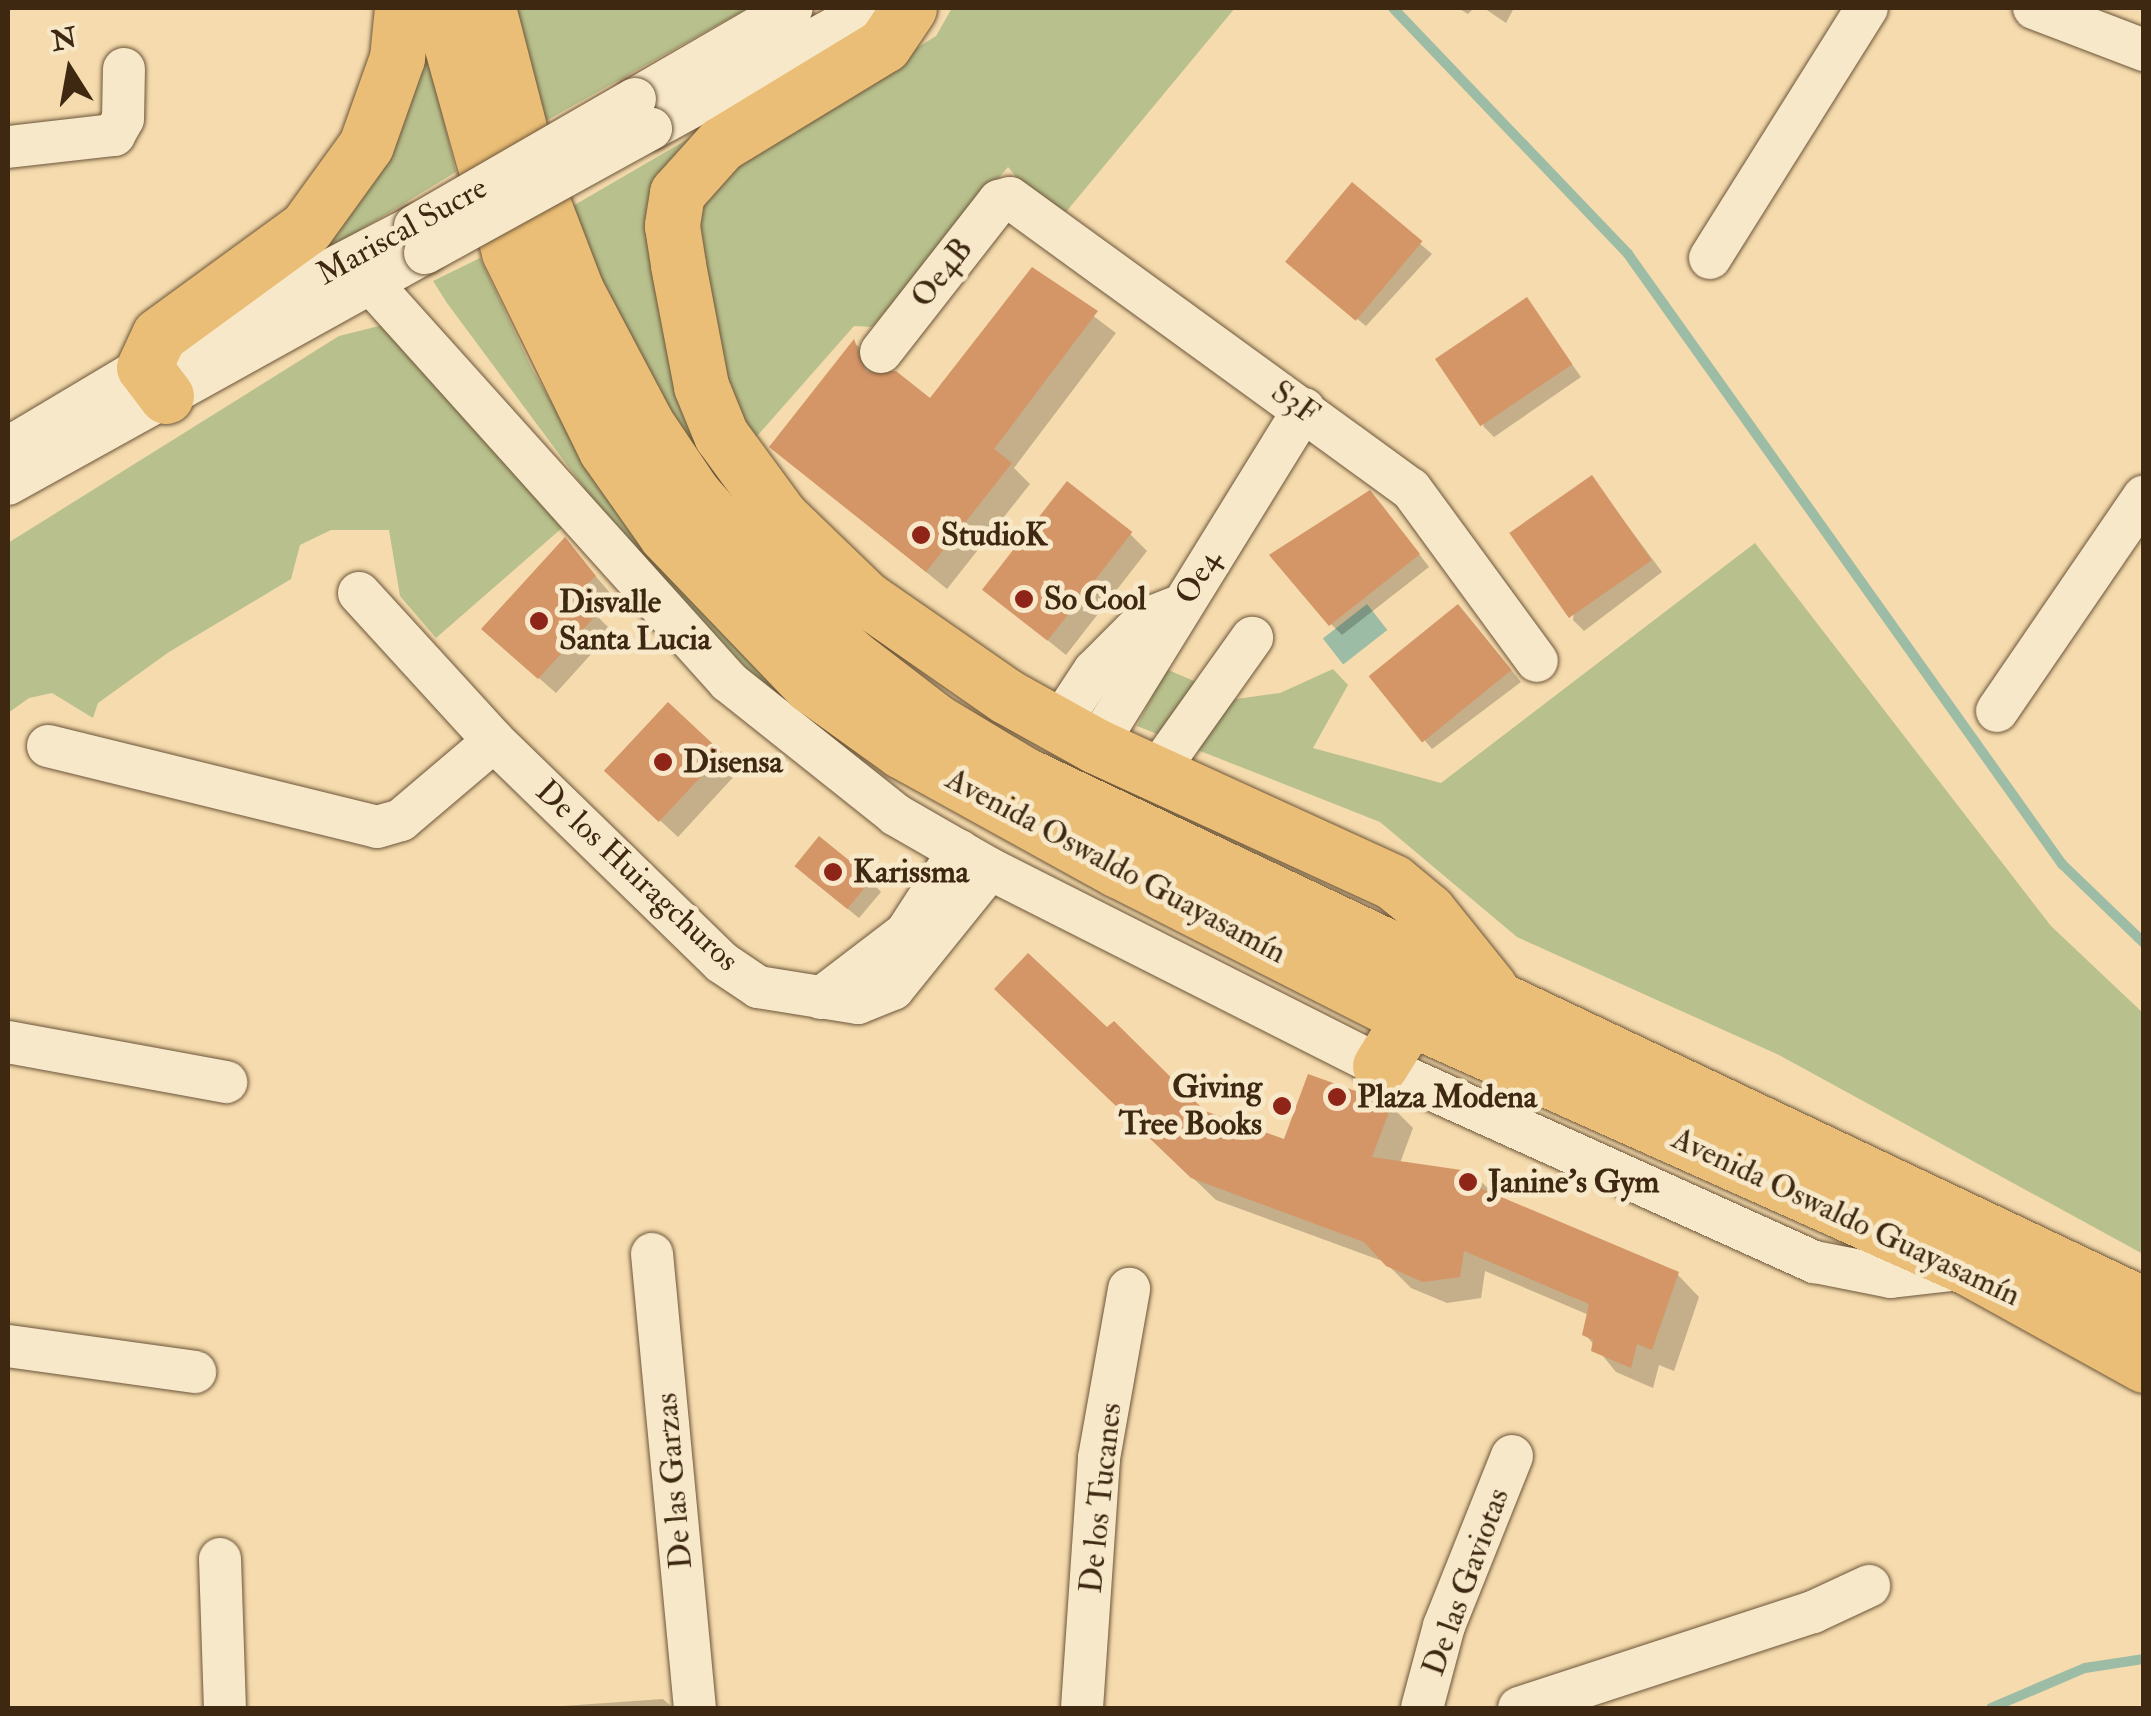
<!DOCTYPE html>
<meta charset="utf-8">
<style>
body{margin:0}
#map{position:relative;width:2151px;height:1716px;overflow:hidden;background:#f5dbad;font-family:"IM FELL Double Pica",serif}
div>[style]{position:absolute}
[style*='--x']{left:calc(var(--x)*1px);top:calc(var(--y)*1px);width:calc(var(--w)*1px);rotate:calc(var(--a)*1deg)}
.green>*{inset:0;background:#b8c18d}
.water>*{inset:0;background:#9dbca5;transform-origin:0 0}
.shadow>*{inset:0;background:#0003}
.stream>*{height:10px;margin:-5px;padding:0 5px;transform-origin:5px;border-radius:5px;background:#9dbca5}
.building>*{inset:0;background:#d49567;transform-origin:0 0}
.roads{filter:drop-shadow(0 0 2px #6c5539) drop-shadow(0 0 2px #6c5539)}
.minor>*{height:42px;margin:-21px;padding:0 21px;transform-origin:21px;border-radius:21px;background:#f8e8ca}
.major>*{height:55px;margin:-27.5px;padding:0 27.5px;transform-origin:27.5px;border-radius:27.5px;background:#eabe76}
.bridges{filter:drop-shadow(0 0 2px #6c5539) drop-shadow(0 0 2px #6c5539)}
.minor-bridge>*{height:42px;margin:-21px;padding:0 21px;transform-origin:21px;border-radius:21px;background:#f8e8ca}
.dots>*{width:28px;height:28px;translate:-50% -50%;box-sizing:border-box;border:5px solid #f8e8ca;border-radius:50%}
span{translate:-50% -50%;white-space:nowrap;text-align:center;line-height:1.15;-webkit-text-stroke:10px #f8e8ca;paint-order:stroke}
.street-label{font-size:32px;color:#3e2812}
.poi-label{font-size:32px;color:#3e2812;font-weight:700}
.left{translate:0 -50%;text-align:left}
.right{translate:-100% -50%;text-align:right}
.frame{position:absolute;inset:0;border:10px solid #3e2812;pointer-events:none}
.north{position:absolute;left:20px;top:20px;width:100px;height:100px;-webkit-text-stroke:8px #f8e8ca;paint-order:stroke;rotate:349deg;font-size:28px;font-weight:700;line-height:40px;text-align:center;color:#3e2812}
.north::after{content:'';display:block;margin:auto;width:35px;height:45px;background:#3e2812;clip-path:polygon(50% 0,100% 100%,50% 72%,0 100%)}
</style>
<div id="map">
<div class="green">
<div style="clip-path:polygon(417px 8px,456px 172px,273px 283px)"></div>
<div style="clip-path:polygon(511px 8px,748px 8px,542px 123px)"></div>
<div style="clip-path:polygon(952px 8px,1235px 8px,1056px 224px,1008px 167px,872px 327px,854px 326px,750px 444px,724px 382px,693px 188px,936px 36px)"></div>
<div style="clip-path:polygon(700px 132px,674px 352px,710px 475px,658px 399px,613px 313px,571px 207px)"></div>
<div style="clip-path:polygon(480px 258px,532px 369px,599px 482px,795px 695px,772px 696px,599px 508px,447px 303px,433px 281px)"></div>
<div style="clip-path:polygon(399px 321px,562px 528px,436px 638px,400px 596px,389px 530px,331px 530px,300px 545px,291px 579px,169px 652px,98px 703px,93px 718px,52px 693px,29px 698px,8px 713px,8px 543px,339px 336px)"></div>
<div style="clip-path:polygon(1755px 543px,2051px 926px,2143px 1013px,2143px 1254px,1779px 1055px,1517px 937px,1380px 822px,1137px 726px,1166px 669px,1236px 699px,1280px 693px,1333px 669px,1348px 685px,1313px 748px,1441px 783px)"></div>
</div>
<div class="water">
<div style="left:1367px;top:604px;width:33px;height:56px;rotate:52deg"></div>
</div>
<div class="shadow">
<div style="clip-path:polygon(1458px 8px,1474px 8px,1468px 14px)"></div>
<div style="clip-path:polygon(1484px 8px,1514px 8px,1506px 23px)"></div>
<div style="clip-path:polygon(1352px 186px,1432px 254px,1366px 326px,1296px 270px)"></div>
<div style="clip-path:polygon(1032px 270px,1116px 333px,1014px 468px,1030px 484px,947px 589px,772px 447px,854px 343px,930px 402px)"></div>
<div style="clip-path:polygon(1527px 300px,1581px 377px,1494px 437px,1483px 426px)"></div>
<div style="clip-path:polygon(1592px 478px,1662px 572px,1584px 631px,1573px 620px)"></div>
<div style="clip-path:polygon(1381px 504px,1429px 567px,1342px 635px,1331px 624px)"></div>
<div style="clip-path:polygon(1130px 534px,1147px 551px,1066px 655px,986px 590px)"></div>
<div style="clip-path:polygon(565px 540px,610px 593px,591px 610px,612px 631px,556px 693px,500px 644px)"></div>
<div style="clip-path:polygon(1469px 618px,1521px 682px,1432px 749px,1370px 675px)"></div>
<div style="clip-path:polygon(721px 755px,738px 772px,678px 837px,625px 788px)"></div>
<div style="clip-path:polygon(808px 877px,870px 880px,881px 892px,859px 918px)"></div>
<div style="clip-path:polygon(1019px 1011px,1107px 1031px,1203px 1113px,1285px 1142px,1391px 1106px,1413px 1128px,1400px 1163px,1474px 1174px,1497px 1198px,1677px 1274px,1699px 1297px,1674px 1371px,1659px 1365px,1653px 1388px,1616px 1372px,1585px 1334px,1589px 1315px,1485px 1271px,1481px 1298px,1447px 1303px,1411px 1288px,1385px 1262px,1216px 1200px)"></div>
<div style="clip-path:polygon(663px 1699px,673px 1708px,534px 1708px)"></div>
</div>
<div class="stream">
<div style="--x:1393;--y:8;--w:340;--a:46.3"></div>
<div style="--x:1628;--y:254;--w:749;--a:54.57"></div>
<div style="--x:2062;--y:864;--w:114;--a:43.9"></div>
<div style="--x:1991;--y:1708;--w:102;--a:-23.1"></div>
<div style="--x:2085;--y:1668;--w:60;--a:-8.7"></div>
</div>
<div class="building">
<div style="left:1352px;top:182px;width:92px;height:104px;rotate:40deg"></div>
<div style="clip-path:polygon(1032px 267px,1098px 311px,994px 449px,1012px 463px,926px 572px,769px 447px,854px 339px,866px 372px,896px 371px,930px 398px)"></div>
<div style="left:1527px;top:297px;width:81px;height:111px;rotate:56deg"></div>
<div style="left:1592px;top:475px;width:104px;height:101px;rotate:55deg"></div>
<div style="left:1067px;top:481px;width:83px;height:138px;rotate:38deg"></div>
<div style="clip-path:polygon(1370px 490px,1420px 554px,1329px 626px,1269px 555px)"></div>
<div style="clip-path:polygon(565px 537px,596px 576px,576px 594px,598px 613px,538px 679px,481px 629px)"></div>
<div style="left:1458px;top:604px;width:85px;height:115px;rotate:51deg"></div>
<div style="left:668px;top:702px;width:75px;height:94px;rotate:43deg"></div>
<div style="left:819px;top:836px;width:68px;height:39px;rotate:39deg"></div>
<div style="clip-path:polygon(1028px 953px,1107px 1027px,1114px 1021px,1205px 1111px,1284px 1139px,1308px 1074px,1392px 1104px,1372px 1157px,1475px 1172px,1473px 1185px,1679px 1272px,1652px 1350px,1637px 1344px,1631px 1368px,1591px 1351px,1593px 1340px,1582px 1335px,1589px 1304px,1464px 1251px,1460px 1277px,1423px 1282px,1386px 1266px,1364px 1242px,1191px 1178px,994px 989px)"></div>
</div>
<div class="roads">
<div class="minor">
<div style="--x:2034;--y:8;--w:118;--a:20.9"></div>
<div style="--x:635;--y:99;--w:181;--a:-30.1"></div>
<div style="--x:651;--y:129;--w:252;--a:-28.7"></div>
<div style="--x:8;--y:147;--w:107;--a:-6.5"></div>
<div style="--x:114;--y:135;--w:18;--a:-61"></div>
<div style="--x:123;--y:119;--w:50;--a:-88.9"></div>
<div style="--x:1710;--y:258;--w:295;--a:-57.9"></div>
<div style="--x:351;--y:261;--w:566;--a:48.08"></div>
<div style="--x:729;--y:682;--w:213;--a:38.5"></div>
<div style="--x:896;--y:815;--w:108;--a:29.9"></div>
<div style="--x:990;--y:869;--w:437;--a:26.8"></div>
<div style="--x:1380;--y:1066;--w:477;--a:24.3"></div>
<div style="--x:1815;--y:1262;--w:77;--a:11.2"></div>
<div style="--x:1891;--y:1277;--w:79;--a:-6.6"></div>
<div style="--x:881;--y:352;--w:192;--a:-52"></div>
<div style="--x:999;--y:201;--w:11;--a:-15"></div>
<div style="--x:1010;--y:198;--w:495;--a:36"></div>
<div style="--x:1411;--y:489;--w:213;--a:53.8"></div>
<div style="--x:8;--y:448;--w:158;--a:-30.8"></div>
<div style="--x:144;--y:367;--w:305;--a:-27.5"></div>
<div style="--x:8;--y:484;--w:477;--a:-29"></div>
<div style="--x:359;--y:593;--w:200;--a:47.6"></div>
<div style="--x:494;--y:741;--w:317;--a:44.2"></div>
<div style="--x:721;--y:962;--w:45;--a:34"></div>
<div style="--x:758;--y:987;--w:101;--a:9.1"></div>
<div style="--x:858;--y:1003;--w:38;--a:-22"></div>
<div style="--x:893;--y:989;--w:154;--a:-51.1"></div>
<div style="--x:1997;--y:711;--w:260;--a:-55.6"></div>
<div style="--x:1059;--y:724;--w:64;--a:-56.6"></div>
<div style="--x:1094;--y:671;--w:74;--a:-45"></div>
<div style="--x:1146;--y:619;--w:33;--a:-21"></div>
<div style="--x:48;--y:746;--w:339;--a:13.8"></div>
<div style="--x:377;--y:827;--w:25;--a:-16"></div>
<div style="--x:401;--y:820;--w:122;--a:-40.3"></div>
<div style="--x:1096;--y:746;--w:396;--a:-58.3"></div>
<div style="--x:1156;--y:773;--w:166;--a:-54.6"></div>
<div style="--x:821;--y:998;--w:107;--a:-37.4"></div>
<div style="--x:906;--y:933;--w:98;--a:-57.1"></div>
<div style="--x:8;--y:1042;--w:222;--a:10.4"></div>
<div style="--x:652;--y:1254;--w:456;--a:84.6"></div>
<div style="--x:8;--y:1346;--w:189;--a:7.9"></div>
<div style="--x:220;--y:1559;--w:149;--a:88.1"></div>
<div style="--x:1082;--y:1708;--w:251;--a:-86.1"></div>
<div style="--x:1099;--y:1458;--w:172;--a:-79.9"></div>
<div style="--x:1422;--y:1708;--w:85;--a:-75"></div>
<div style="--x:1444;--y:1626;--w:183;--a:-68.2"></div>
<div style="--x:1519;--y:1708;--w:309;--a:-18.1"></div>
<div style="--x:1813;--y:1612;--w:62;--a:-24.9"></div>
</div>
<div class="major">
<div style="--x:441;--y:8;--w:253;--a:74.4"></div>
<div style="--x:509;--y:252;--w:220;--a:63.9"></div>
<div style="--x:606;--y:450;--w:104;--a:54.8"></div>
<div style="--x:666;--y:535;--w:208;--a:46.2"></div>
<div style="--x:810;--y:685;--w:113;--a:35.7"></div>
<div style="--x:902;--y:751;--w:247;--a:28.9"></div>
<div style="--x:1118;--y:870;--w:327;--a:26.9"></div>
<div style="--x:1410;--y:1018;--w:612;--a:24.1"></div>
<div style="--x:1969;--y:1268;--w:200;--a:29"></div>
<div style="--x:488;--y:8;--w:167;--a:75.5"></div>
<div style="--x:530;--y:170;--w:129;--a:69"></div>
<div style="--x:576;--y:290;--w:150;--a:62.2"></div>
<div style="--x:646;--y:423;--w:84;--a:56.1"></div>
<div style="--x:693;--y:493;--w:128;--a:48.8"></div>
<div style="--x:777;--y:589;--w:101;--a:42.2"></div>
<div style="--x:852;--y:657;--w:105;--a:37.6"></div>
<div style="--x:935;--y:721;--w:103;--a:31.1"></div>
<div style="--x:1023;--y:774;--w:1240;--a:25.35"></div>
<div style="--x:909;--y:8;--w:45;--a:124"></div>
<div style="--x:884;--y:45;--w:191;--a:148.7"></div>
<div style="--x:721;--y:144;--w:66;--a:131.9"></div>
<div style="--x:677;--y:193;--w:33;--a:99"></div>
<div style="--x:672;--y:226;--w:39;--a:81"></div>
<div style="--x:678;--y:265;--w:123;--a:79.2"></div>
<div style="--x:701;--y:386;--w:53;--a:67.8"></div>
<div style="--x:721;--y:435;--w:102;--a:53.8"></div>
<div style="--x:781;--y:517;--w:117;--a:44"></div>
<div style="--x:865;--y:598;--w:172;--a:34.8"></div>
<div style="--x:1006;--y:696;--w:103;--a:29.1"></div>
<div style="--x:1096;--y:746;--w:327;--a:24.6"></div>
<div style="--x:1393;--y:882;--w:45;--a:39.6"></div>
<div style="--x:1428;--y:911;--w:99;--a:51.2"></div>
<div style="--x:166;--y:396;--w:36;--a:-127"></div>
<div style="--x:144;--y:367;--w:35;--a:-65"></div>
<div style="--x:159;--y:335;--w:182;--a:-36.1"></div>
<div style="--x:306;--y:228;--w:102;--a:-54.1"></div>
<div style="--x:366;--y:145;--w:92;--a:-70.4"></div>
<div style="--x:397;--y:58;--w:50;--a:-84.3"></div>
<div style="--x:1380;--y:1066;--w:57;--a:-58"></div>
</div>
</div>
<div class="bridges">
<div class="minor-bridge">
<div style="--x:415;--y:226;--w:254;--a:-30"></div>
<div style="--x:425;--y:253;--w:258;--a:-28.8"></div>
</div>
</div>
<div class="dots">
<div style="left:921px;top:535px;background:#8f2418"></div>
<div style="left:1024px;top:599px;background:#8f2418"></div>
<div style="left:539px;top:621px;background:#8f2418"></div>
<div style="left:663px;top:762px;background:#8f2418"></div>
<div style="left:833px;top:872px;background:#8f2418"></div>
<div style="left:1337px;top:1097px;background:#8f2418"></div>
<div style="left:1282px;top:1106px;background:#8f2418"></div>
<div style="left:1468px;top:1182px;background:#8f2418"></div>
</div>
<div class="street-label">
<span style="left:402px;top:231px;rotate:-29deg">Mariscal Sucre</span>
<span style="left:942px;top:273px;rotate:-52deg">Oe4B</span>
<span style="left:1295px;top:403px;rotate:36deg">S3F</span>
<span style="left:1198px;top:577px;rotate:-59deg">Oe4</span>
<span style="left:1116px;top:866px;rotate:28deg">Avenida Oswaldo Guayasamín</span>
<span style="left:637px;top:876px;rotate:43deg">De los Huiragchuros</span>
<span style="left:1846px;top:1217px;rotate:25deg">Avenida Oswaldo Guayasamín</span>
<span style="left:674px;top:1481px;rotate:-95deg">De las Garzas</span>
<span style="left:1101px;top:1498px;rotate:-84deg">De los Tucanes</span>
<span style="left:1466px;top:1582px;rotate:-70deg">De las Gaviotas</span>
</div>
<div class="poi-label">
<span class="left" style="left:941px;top:535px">StudioK</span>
<span class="left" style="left:1044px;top:599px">So Cool</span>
<span class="left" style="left:559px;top:621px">Disvalle<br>Santa Lucia</span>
<span class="left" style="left:683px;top:762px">Disensa</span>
<span class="left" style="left:853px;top:872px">Karissma</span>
<span class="right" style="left:1262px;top:1106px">Giving<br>Tree Books</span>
<span class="left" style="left:1357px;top:1097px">Plaza Modena</span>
<span class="left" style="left:1488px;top:1182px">Janine's Gym</span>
</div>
<div class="frame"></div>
<div class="north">N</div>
</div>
